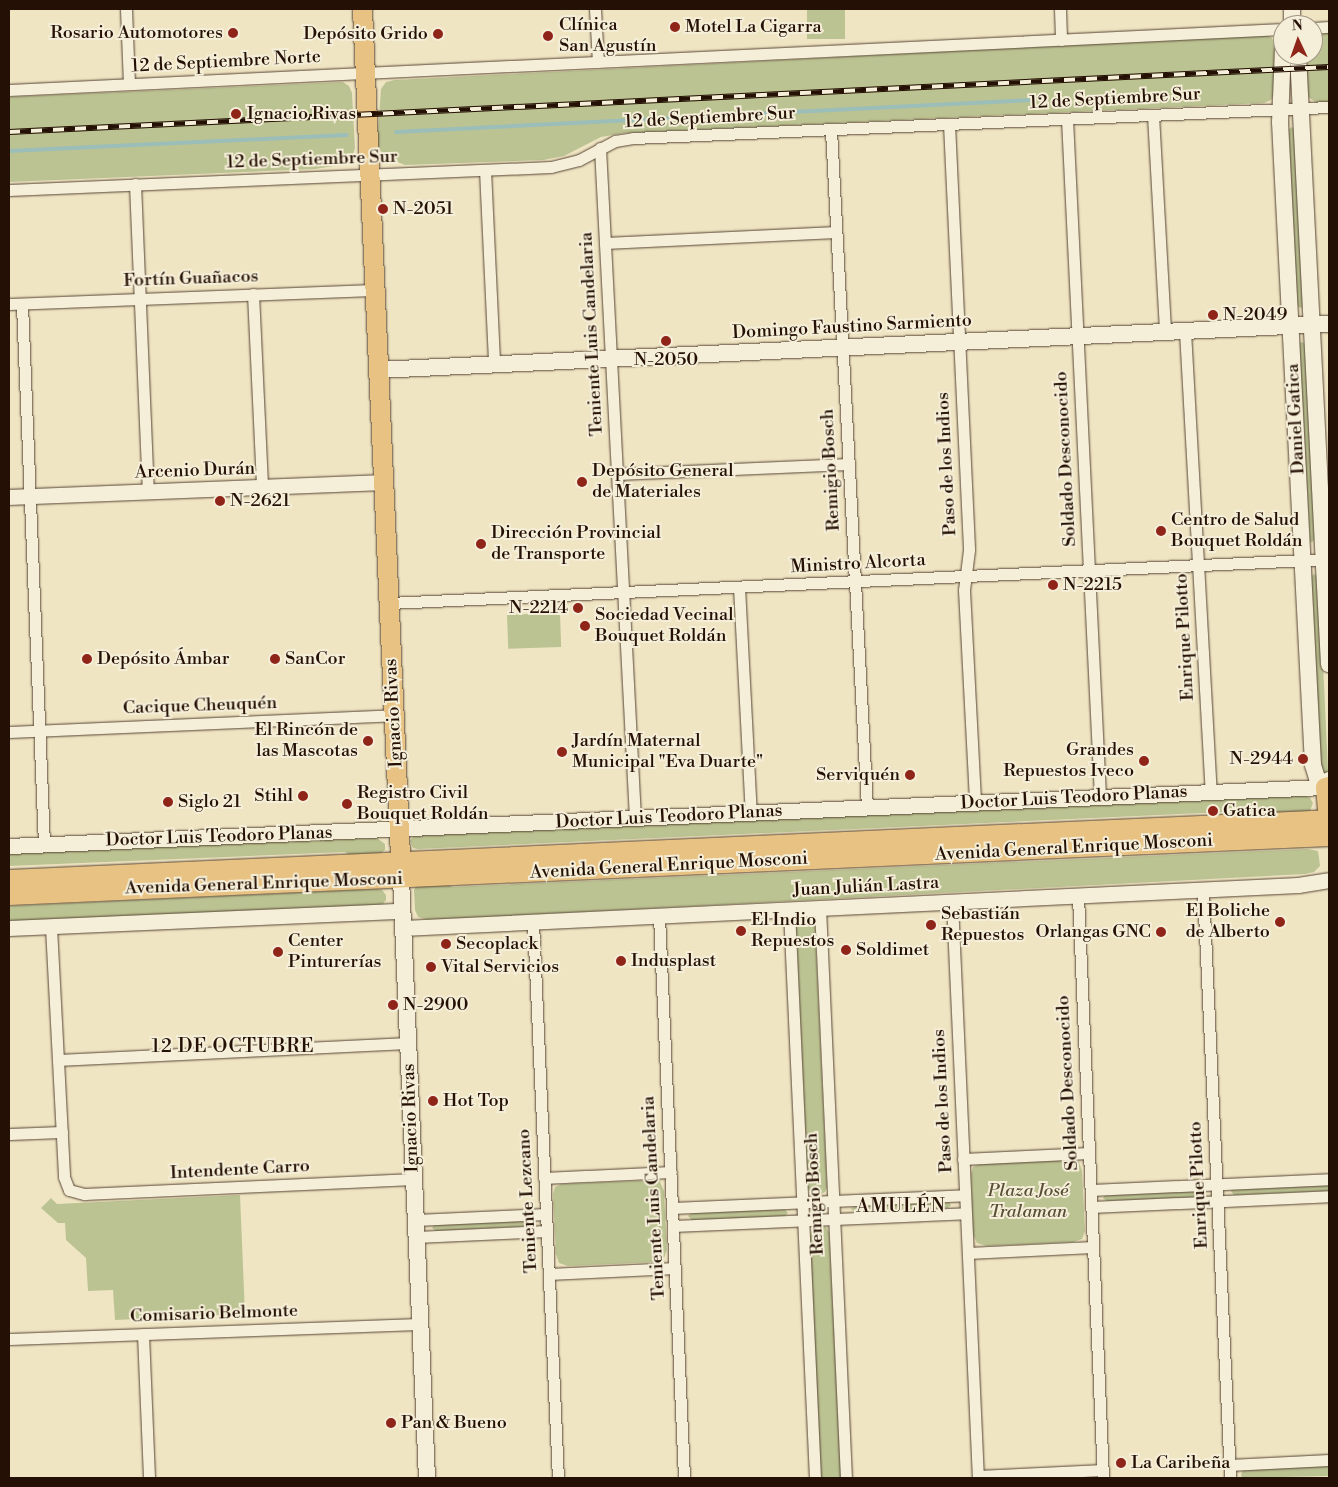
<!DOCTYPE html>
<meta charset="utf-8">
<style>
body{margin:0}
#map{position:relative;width:1338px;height:1487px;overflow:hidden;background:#f0e5c3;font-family:"Libre Bodoni",serif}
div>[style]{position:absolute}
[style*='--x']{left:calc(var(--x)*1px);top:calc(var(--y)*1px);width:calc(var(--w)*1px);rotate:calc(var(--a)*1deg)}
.green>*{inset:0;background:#bcc392;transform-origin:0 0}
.stream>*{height:4px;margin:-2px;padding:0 2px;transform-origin:2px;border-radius:2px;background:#9bbeb8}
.roads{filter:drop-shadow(0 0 1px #574534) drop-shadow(0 0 1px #574534)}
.minor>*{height:11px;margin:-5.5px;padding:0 5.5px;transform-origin:5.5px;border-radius:5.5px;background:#f5eed8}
.tertiary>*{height:15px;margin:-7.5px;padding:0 7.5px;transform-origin:7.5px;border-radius:7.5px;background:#f5eed8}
.secondary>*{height:16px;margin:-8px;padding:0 8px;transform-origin:8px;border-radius:8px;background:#f5eed8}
.primary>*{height:19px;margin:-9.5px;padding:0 9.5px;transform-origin:9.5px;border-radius:9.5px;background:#e8c282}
.trunk>*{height:19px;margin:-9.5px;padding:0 9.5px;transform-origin:9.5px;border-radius:9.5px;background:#e8c282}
.rail>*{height:5.5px;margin-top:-2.75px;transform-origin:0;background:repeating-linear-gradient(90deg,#f5eed8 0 11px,#241004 0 22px);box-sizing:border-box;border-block:1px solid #241004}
.dots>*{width:14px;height:14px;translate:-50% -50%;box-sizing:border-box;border:2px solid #f5eed8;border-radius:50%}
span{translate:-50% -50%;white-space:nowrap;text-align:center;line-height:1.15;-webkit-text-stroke:4px #f5eed8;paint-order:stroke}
.poi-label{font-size:18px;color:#241004}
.left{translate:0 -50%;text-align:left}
.right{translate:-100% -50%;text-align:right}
.street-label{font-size:18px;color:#241004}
.park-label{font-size:18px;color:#594f36;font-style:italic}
.neighbourhood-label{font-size:19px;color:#241004;letter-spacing:1px}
.frame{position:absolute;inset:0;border:10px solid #241004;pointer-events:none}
.north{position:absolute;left:1273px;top:15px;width:50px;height:50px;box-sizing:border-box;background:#f5eed8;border:1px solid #a19583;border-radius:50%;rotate:357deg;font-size:14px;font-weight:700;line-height:20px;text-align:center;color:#241004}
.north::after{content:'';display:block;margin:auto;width:18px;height:22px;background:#8f2418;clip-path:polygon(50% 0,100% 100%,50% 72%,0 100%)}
</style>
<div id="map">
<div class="green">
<div style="left:807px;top:9px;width:38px;height:30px"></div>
<div style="clip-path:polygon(1329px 31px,1329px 102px,1315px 102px,1307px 96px,1304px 55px,1313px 55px,1313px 32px)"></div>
<div style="clip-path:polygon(1266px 35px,1272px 38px,1274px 42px,1274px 94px,1271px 100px,1264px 103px,624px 133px,601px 137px,564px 156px,543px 160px,405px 165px,385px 157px,377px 145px,381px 89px,386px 82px,395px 80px)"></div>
<div style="clip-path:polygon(343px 82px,349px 86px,352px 93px,355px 148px,352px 158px,340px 165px,315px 169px,9px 182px,9px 97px)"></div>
<div style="clip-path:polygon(1292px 127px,1294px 129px,1303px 307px,1301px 308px,1297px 306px,1288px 130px)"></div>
<div style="clip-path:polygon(1302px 342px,1305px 344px,1316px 539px,1312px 542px,1310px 542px,1299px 343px)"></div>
<div style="clip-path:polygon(1313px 574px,1319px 577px,1328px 771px,1324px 775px,1320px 772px,1311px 579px)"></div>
<div style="left:560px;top:613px;width:34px;height:53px;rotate:88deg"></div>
<div style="clip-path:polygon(1305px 795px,1310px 798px,1313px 803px,1310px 811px,1275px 814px,1268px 810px,418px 849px,413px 848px,410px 841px,414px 835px)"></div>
<div style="clip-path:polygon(377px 838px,385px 844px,385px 850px,380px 854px,351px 856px,345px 852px,9px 866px,9px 853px)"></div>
<div style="clip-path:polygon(1308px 849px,1318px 851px,1320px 866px,1314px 872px,1305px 874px,428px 920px,418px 917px,415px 910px,414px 890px,417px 885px,446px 882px,452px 887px)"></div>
<div style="clip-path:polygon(377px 889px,382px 890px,386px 895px,386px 900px,382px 905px,9px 922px,9px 906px)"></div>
<div style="clip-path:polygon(806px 916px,811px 918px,815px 927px,827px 1187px,825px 1192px,817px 1196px,811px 1193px,808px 1188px,796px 924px,799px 918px)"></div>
<div style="clip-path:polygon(1074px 1159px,1079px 1162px,1082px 1171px,1085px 1231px,1082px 1239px,1073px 1242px,987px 1246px,977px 1243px,973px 1234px,971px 1174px,973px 1167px,980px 1164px)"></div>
<div style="clip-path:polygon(659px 1180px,664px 1191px,667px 1250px,664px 1258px,655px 1262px,568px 1266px,559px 1263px,556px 1254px,553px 1194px,555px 1187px,562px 1184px)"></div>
<div style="clip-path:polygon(1329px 1185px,1329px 1191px,1234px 1195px,1231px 1191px,1232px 1189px)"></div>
<div style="clip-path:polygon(1200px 1190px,1203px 1193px,1201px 1197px,1107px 1201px,1103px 1198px,1106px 1194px)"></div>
<div style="clip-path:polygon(240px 1195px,245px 1314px,115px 1320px,113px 1290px,88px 1291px,86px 1258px,66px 1240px,65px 1223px,58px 1223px,41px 1208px,51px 1198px,57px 1204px)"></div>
<div style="clip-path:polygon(948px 1201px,951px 1205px,948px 1208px,855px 1212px,851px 1209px,855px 1205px)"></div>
<div style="clip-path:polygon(785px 1209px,788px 1213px,785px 1216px,692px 1220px,688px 1216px,692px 1213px)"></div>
<div style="clip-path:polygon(528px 1220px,531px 1222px,530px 1226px,436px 1231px,432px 1228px,435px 1224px)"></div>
<div style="clip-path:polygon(820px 1225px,826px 1227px,829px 1232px,841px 1478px,821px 1478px,810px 1236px,812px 1230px)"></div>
<div style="clip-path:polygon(1329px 1464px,1329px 1476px,1242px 1478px,1241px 1475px,1243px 1470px)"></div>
</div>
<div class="stream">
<div style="--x:396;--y:132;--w:638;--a:-2.88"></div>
<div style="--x:9;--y:151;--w:338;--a:-2.7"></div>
</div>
<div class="roads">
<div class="minor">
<div style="--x:126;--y:9;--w:75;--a:87.7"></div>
<div style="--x:595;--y:9;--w:53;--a:86.8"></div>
<div style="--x:1060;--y:9;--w:31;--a:88"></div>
<div style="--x:1313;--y:28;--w:16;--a:-4"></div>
<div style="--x:9;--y:90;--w:1275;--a:-2.74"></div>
<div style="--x:1153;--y:115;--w:217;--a:86.8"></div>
<div style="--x:1067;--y:119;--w:679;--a:87.21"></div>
<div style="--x:949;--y:124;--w:426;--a:87.3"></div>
<div style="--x:969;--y:550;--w:40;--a:97.1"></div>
<div style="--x:964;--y:590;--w:213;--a:87"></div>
<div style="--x:831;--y:130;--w:679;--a:86.96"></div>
<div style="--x:600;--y:148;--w:671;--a:87.01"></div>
<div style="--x:485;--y:170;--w:194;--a:87.3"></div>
<div style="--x:135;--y:184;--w:307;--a:87.6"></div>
<div style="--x:9;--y:190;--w:542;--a:-2.43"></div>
<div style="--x:551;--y:167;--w:29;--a:-14"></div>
<div style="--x:579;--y:160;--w:41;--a:-27.8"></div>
<div style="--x:615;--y:141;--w:18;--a:-9"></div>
<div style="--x:633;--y:138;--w:697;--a:-2.55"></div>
<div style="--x:605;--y:243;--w:231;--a:-2.7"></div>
<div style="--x:253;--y:294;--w:193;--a:87.3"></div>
<div style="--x:9;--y:304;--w:365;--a:-2.2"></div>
<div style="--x:22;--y:304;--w:541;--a:87.67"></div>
<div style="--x:1185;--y:331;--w:462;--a:86.8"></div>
<div style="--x:617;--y:474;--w:232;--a:-2.5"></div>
<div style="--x:739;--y:587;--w:226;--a:87"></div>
<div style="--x:389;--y:603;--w:941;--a:-2.68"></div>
<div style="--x:9;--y:732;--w:385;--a:-2.5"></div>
<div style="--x:1203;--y:890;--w:589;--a:87.37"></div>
<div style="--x:1078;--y:896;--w:583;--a:87.54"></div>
<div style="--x:952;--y:902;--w:577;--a:87.42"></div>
<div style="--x:820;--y:908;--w:571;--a:87.39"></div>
<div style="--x:789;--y:910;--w:569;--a:87.38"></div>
<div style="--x:659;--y:916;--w:563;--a:87.45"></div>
<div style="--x:533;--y:922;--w:557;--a:87.43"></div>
<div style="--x:51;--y:927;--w:250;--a:87"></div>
<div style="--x:64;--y:1177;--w:14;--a:69"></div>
<div style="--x:69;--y:1190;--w:16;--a:15"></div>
<div style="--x:84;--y:1194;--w:330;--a:-2.6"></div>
<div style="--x:58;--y:1060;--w:350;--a:-2.8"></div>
<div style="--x:9;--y:1134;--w:53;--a:-2.2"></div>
<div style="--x:963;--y:1159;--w:126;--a:-2.7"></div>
<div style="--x:544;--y:1178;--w:127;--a:-2.7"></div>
<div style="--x:1091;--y:1190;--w:238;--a:-2.6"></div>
<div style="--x:1091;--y:1207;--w:238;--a:-2.6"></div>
<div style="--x:672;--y:1208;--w:293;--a:-2.5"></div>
<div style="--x:416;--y:1220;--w:130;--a:-2.6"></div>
<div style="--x:673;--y:1226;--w:293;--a:-2.5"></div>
<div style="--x:416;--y:1237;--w:131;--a:-2.6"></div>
<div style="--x:968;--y:1253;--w:125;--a:-2.7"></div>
<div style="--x:549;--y:1274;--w:126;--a:-2.7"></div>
<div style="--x:143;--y:1334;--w:144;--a:87.6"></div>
<div style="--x:9;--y:1339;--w:411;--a:-2.1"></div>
<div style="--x:1229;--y:1465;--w:100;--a:-2.9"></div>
<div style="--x:978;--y:1476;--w:125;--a:-2.7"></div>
</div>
<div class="tertiary">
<div style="--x:9;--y:497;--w:374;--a:-2.3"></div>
<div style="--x:9;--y:846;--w:1317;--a:-2.57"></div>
<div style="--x:9;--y:928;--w:393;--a:-2.5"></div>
<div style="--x:403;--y:928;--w:896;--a:-2.75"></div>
<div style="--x:1298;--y:885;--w:31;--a:-9"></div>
</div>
<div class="secondary">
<div style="--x:1292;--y:9;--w:16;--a:90"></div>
<div style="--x:1283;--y:48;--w:74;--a:92.3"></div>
<div style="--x:1280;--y:122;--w:644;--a:87.06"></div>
<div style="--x:1313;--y:765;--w:14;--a:73"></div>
<div style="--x:1317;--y:778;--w:12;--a:48"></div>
<div style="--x:1325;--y:787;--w:8;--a:-60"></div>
<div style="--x:1298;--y:55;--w:610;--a:87.09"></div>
<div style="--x:378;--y:370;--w:952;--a:-2.77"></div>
<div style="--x:401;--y:878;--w:601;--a:87.52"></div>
</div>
<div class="primary">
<div style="--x:362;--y:9;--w:869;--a:87.43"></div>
</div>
<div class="trunk">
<div style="--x:1329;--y:831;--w:44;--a:-95.2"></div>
<div style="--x:1325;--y:787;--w:4;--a:-14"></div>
<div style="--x:9;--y:879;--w:1320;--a:-2.6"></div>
<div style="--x:9;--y:895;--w:1321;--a:-2.56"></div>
</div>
</div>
<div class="rail">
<div style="--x:9;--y:132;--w:1322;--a:-2.82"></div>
</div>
<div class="dots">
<div style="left:675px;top:27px;background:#8f2418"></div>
<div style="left:233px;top:33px;background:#8f2418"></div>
<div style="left:438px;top:34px;background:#8f2418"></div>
<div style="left:548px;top:36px;background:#8f2418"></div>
<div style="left:236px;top:114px;background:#8f2418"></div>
<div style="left:383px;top:209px;background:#8f2418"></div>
<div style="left:1213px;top:315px;background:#8f2418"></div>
<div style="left:666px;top:341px;background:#8f2418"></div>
<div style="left:582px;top:482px;background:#8f2418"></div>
<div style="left:220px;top:501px;background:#8f2418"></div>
<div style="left:1161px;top:531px;background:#8f2418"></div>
<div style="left:481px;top:544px;background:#8f2418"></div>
<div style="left:1053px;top:585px;background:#8f2418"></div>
<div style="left:578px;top:608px;background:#8f2418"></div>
<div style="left:585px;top:626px;background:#8f2418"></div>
<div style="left:87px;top:659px;background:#8f2418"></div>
<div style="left:275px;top:659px;background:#8f2418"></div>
<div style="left:368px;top:741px;background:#8f2418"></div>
<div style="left:562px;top:752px;background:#8f2418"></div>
<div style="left:1303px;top:759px;background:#8f2418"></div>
<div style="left:1144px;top:761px;background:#8f2418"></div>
<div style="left:910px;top:775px;background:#8f2418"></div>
<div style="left:303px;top:796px;background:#8f2418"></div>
<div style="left:168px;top:802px;background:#8f2418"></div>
<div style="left:347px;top:804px;background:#8f2418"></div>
<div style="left:1213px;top:811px;background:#8f2418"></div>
<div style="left:1280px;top:922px;background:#8f2418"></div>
<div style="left:931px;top:925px;background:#8f2418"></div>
<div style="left:741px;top:931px;background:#8f2418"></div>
<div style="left:1161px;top:932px;background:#8f2418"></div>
<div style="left:446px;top:944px;background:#8f2418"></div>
<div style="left:846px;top:950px;background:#8f2418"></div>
<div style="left:278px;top:952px;background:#8f2418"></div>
<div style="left:621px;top:961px;background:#8f2418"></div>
<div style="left:431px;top:967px;background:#8f2418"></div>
<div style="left:393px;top:1005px;background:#8f2418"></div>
<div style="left:433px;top:1101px;background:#8f2418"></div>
<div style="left:391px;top:1423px;background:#8f2418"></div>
<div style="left:1121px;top:1463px;background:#8f2418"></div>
</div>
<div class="poi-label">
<span class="left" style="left:559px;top:36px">Clínica<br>San Agustín</span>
<span class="left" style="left:685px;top:27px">Motel La Cigarra</span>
<span class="right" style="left:223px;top:33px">Rosario Automotores</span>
<span class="right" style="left:428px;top:34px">Depósito Grido</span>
<span class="left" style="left:247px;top:114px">Ignacio Rivas</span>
<span class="left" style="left:393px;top:209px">N-2051</span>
<span class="left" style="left:1223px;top:315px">N-2049</span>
<span style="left:666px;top:360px">N-2050</span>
<span class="left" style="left:592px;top:482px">Depósito General<br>de Materiales</span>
<span class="left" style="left:230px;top:501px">N-2621</span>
<span class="left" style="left:1171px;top:531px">Centro de Salud<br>Bouquet Roldán</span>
<span class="left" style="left:491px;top:544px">Dirección Provincial<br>de Transporte</span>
<span class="left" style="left:1063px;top:585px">N-2215</span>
<span class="right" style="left:568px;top:608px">N-2214</span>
<span class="left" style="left:595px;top:626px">Sociedad Vecinal<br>Bouquet Roldán</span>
<span class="left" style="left:97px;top:659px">Depósito Ámbar</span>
<span class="left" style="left:285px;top:659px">SanCor</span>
<span class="right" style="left:358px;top:741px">El Rincón de<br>las Mascotas</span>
<span class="left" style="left:572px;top:752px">Jardín Maternal<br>Municipal "Eva Duarte"</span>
<span class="right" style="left:1134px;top:761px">Grandes<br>Repuestos Iveco</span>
<span class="right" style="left:1293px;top:759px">N-2944</span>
<span class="right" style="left:900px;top:775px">Serviquén</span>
<span class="left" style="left:357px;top:804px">Registro Civil<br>Bouquet Roldán</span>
<span class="right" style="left:293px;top:796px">Stihl</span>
<span class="left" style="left:178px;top:802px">Siglo 21</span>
<span class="left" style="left:1223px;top:811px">Gatica</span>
<span class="right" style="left:1270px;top:922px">El Boliche<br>de Alberto</span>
<span class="left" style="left:941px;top:925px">Sebastián<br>Repuestos</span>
<span class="left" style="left:751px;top:931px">El Indio<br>Repuestos</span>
<span class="right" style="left:1151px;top:932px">Orlangas GNC</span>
<span class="left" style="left:288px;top:952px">Center<br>Pinturerías</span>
<span class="left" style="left:456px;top:944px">Secoplack</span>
<span class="left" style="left:856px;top:950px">Soldimet</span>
<span class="left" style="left:631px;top:961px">Indusplast</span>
<span class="left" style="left:441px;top:967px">Vital Servicios</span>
<span class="left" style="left:403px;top:1005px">N-2900</span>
<span class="left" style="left:443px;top:1101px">Hot Top</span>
<span class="left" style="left:401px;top:1423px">Pan &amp; Bueno</span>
<span class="left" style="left:1131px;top:1463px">La Caribeña</span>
</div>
<div class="street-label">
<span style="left:226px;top:62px;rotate:-3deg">12 de Septiembre Norte</span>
<span style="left:1115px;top:99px;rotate:-3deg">12 de Septiembre Sur</span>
<span style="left:710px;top:118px;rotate:-3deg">12 de Septiembre Sur</span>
<span style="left:312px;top:160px;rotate:-2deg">12 de Septiembre Sur</span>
<span style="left:191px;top:279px;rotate:-2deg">Fortín Guañacos</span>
<span style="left:852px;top:327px;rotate:-3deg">Domingo Faustino Sarmiento</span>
<span style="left:592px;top:334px;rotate:-93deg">Teniente Luis Candelaria</span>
<span style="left:1296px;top:419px;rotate:-93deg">Daniel Gatica</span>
<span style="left:1066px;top:459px;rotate:-93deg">Soldado Desconocido</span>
<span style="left:947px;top:464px;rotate:-93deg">Paso de los Indios</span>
<span style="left:831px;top:470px;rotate:-93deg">Remigio Bosch</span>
<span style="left:195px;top:471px;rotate:-2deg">Arcenio Durán</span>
<span style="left:858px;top:564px;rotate:-3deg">Ministro Alcorta</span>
<span style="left:1185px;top:637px;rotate:-93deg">Enrique Pilotto</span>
<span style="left:200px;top:706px;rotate:-2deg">Cacique Cheuquén</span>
<span style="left:394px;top:713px;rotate:-93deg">Ignacio Rivas</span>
<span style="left:1074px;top:798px;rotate:-3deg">Doctor Luis Teodoro Planas</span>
<span style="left:669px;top:817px;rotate:-3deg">Doctor Luis Teodoro Planas</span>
<span style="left:219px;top:837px;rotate:-2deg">Doctor Luis Teodoro Planas</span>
<span style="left:1074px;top:848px;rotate:-3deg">Avenida General Enrique Mosconi</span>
<span style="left:669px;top:866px;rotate:-3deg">Avenida General Enrique Mosconi</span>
<span style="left:264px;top:884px;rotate:-2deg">Avenida General Enrique Mosconi</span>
<span style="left:866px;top:887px;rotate:-3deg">Juan Julián Lastra</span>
<span style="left:1068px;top:1083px;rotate:-93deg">Soldado Desconocido</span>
<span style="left:943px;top:1101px;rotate:-93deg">Paso de los Indios</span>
<span style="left:411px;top:1118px;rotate:-92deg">Ignacio Rivas</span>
<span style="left:240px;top:1170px;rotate:-3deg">Intendente Carro</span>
<span style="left:1199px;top:1185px;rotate:-93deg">Enrique Pilotto</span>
<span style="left:815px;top:1194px;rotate:-93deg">Remigio Bosch</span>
<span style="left:654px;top:1198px;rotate:-93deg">Teniente Luis Candelaria</span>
<span style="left:528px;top:1201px;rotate:-93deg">Teniente Lezcano</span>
<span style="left:214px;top:1314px;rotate:-2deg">Comisario Belmonte</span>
</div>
<div class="park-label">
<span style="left:1028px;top:1202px">Plaza José<br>Tralaman</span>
</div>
<div class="neighbourhood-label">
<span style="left:233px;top:1047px">12 DE OCTUBRE</span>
<span style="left:901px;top:1207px">AMULÉN</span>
</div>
<div class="frame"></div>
<div class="north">N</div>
</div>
